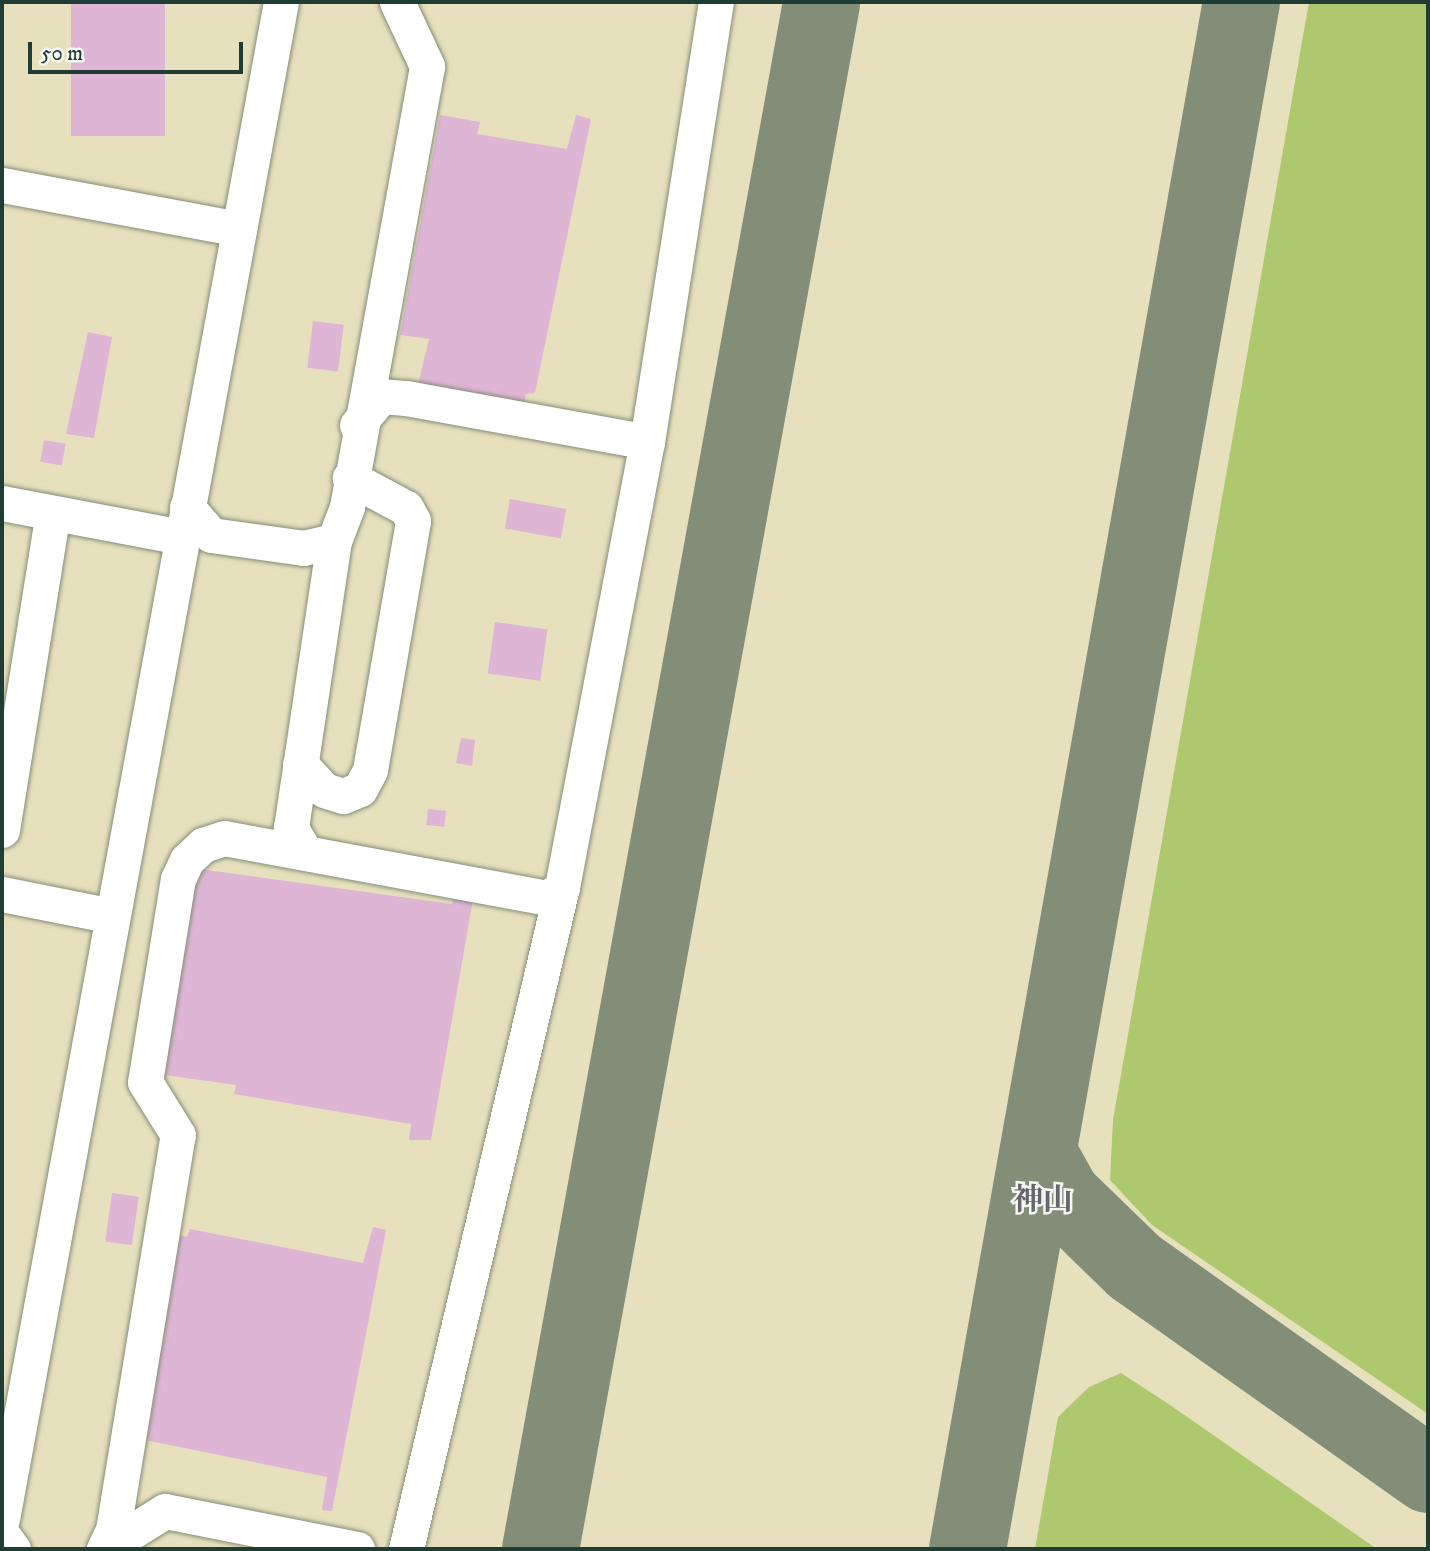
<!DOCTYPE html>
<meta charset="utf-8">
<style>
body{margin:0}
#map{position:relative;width:1430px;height:1551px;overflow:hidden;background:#e7e0bd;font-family:"IM FELL DW Pica","Noto Serif JP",serif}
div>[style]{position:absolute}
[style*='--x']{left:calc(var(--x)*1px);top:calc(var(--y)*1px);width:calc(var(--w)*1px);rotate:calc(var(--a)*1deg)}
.green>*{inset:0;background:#aec86d}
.taxiway>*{height:77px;margin:-38.5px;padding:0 38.5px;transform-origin:38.5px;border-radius:38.5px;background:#838e78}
.building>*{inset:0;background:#dfb5d6;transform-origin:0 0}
.roads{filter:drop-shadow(0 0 2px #838e78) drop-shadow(0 0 2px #838e78)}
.minor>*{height:35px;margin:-17.5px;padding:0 17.5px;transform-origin:17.5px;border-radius:17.5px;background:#fff}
span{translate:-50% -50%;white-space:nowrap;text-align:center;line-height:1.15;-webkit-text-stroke:5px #f6f6f2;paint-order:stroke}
.quarter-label{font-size:30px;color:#62676d;font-weight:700}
.frame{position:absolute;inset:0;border:4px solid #1f3d34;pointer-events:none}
.scale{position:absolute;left:28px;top:42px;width:215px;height:32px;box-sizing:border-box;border:4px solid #1f3d34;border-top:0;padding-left:9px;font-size:21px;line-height:24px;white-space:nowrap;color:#1f3d34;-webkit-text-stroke:5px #f6f6f2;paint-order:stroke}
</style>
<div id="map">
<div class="green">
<div style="clip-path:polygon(1309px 2px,1428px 2px,1428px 1414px,1152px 1225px,1110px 1180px,1113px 1120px)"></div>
<div style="clip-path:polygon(1121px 1373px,1170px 1405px,1377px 1549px,1035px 1549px,1058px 1417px,1089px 1387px)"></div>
</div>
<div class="taxiway">
<div style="--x:1038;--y:1153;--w:49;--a:60.8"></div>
<div style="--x:1062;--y:1196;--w:100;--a:44.2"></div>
<div style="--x:1134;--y:1266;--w:360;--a:35.3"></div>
<div style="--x:540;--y:1549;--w:1572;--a:-79.7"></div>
<div style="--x:967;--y:1549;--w:1571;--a:-79.96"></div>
</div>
<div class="building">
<div style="left:71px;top:2px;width:94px;height:134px"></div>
<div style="clip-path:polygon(440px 115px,480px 122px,477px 134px,567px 149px,576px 115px,591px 119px,535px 393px,526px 394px,524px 403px,417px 389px,429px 339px,400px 335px)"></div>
<div style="left:313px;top:321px;width:31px;height:47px;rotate:7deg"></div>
<div style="clip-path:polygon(88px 332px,112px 337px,94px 438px,66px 434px)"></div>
<div style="left:44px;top:440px;width:22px;height:22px;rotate:10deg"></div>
<div style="left:510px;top:499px;width:57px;height:30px;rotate:10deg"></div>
<div style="left:495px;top:622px;width:53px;height:52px;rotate:8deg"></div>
<div style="clip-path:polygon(461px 738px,475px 740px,472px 766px,456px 763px)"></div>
<div style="left:428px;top:809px;width:18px;height:16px;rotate:6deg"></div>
<div style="clip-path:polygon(193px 868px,452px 904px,456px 884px,475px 888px,431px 1140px,409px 1140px,411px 1124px,234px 1094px,236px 1085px,157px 1074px)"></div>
<div style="left:112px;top:1193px;width:27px;height:49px;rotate:8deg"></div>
<div style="clip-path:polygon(373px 1227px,386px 1230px,332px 1511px,322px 1510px,327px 1477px,145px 1440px,180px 1235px,187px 1237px,190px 1229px,363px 1263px)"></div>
</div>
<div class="roads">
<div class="minor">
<div style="--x:2;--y:185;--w:241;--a:10.5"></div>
<div style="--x:357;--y:425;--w:38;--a:-50"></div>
<div style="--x:381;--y:396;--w:25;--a:5"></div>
<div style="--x:406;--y:398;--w:245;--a:10.3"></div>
<div style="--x:2;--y:503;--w:183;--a:10.7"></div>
<div style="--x:187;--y:507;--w:37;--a:49"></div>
<div style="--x:211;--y:535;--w:93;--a:8"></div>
<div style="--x:303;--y:548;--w:32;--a:-13"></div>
<div style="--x:300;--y:764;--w:35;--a:47"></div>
<div style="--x:324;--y:790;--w:20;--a:18"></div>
<div style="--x:343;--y:796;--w:18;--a:-22"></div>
<div style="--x:360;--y:789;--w:21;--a:-62"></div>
<div style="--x:370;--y:770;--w:253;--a:-80.2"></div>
<div style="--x:413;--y:521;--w:15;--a:-118"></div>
<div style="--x:406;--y:508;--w:64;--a:-151.8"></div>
<div style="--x:2;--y:830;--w:321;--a:-80.9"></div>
<div style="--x:304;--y:850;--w:26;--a:-121"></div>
<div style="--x:291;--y:828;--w:290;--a:-81.5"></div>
<div style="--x:334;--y:541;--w:36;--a:-69"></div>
<div style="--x:347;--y:507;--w:448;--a:-79.7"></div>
<div style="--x:427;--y:66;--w:71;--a:-115.1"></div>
<div style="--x:2;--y:894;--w:112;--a:11.3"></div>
<div style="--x:2;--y:1519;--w:1542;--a:-79.58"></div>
<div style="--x:2;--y:1534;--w:19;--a:54"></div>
<div style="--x:104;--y:1549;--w:21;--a:-65"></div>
<div style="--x:113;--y:1530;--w:400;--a:-80.7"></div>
<div style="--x:178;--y:1135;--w:62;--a:-121.9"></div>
<div style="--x:145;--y:1082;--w:206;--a:-80.8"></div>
<div style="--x:178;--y:879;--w:21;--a:-65"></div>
<div style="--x:187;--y:860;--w:22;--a:-43"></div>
<div style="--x:203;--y:845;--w:22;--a:-18"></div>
<div style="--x:224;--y:838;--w:330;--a:10.5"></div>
<div style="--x:548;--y:898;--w:18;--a:-38"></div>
<div style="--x:104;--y:1549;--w:72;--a:-31.9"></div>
<div style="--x:165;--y:1511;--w:196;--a:11.2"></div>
<div style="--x:406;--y:1549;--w:680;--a:-76.74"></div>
<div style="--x:562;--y:887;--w:453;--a:-79.2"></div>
<div style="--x:647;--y:442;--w:445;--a:-81.1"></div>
</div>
</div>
<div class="quarter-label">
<span style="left:1043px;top:1201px">神山</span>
</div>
<div class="frame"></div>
<div class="scale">50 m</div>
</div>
